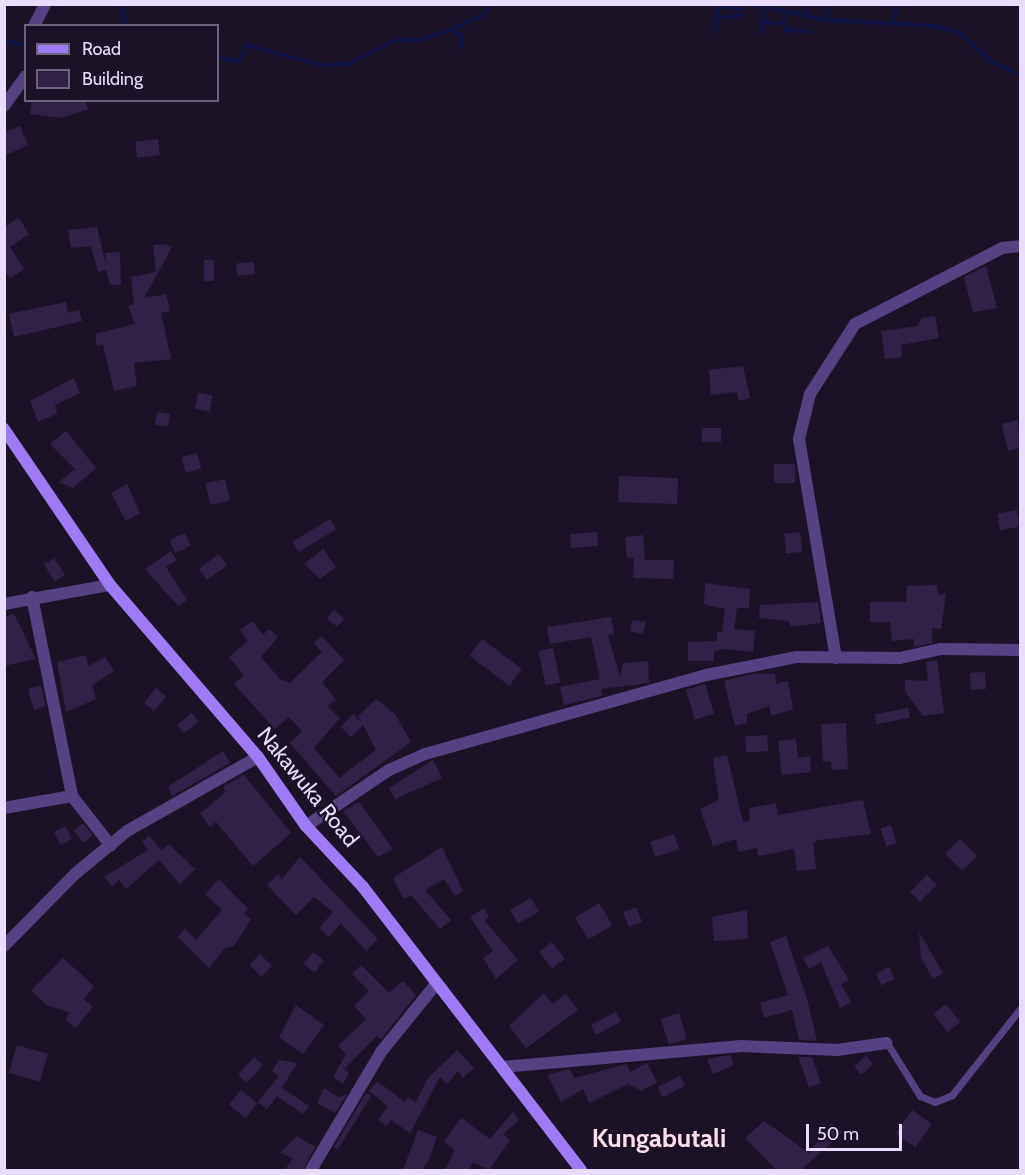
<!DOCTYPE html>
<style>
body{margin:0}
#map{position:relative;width:1025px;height:1175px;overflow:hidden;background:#1c1228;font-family:Cabin,sans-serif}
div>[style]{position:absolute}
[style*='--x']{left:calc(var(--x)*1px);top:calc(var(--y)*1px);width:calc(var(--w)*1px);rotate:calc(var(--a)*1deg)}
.stream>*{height:4px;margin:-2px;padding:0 2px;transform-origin:2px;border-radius:2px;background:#0f1444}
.building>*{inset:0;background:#332048;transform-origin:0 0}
.lane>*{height:7px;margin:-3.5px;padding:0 3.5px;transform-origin:3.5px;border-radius:3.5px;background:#564183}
.street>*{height:12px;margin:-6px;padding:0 6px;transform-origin:6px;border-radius:6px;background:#564183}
.secondary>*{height:12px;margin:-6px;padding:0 6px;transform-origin:6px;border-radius:6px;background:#9f7af5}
span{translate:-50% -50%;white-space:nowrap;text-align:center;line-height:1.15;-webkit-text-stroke:4.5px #1c1228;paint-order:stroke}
.street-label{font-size:22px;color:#e9dcfc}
.quarter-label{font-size:26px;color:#fddee9;font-weight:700}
.frame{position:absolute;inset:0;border:6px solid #e9dcfc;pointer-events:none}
.legend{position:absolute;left:24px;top:24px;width:195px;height:78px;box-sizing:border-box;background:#1c1228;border:2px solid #6e637d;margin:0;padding:8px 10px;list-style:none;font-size:18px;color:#e9dcfc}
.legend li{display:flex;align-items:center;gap:12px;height:30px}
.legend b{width:30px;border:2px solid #6e637d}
.scale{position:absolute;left:806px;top:1124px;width:96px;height:27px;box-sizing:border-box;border:3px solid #e9dcfc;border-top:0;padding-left:8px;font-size:18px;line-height:21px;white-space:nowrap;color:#e9dcfc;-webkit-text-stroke:4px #1c1228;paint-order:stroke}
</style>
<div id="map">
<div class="stream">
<div style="--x:120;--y:4;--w:23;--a:77"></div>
<div style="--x:751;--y:4;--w:78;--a:11.9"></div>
<div style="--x:827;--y:20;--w:107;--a:3.2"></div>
<div style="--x:934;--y:26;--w:27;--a:15"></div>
<div style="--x:960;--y:33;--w:43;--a:42.2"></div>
<div style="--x:992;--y:62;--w:31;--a:25"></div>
<div style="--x:718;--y:6;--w:24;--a:7"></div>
<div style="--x:782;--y:10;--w:20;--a:81"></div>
<div style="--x:785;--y:30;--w:24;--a:5"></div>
<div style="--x:804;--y:15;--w:11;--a:-75"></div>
<div style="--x:716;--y:18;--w:27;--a:-6"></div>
<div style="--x:827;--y:20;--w:16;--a:-83"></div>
<div style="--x:762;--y:22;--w:22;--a:5"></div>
<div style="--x:893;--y:22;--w:18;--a:-77"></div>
<div style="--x:451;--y:29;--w:12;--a:35"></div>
<div style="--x:461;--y:36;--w:12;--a:85"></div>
<div style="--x:715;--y:32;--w:28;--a:-84"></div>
<div style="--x:761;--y:33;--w:24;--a:-85"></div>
<div style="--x:4;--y:41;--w:22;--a:10"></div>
<div style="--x:218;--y:58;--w:21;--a:8"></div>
<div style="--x:239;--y:61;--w:18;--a:-63"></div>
<div style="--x:247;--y:45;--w:76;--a:15.3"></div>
<div style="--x:320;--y:65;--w:29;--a:-2"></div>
<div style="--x:349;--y:64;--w:53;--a:-27.1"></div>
<div style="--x:396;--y:40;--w:24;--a:0"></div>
<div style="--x:420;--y:40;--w:31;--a:-19"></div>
<div style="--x:449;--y:30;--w:36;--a:-23"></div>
<div style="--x:482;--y:16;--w:14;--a:-56"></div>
</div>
<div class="building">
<div style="clip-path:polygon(32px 100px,85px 100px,88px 109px,61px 118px,30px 114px)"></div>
<div style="clip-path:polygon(20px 126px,28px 145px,4px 156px,4px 133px)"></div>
<div style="left:158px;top:139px;width:16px;height:23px;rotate:83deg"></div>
<div style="clip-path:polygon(19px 218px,29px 234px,10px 247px,24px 269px,10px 278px,4px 270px,4px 227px)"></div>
<div style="clip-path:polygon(97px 227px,106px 266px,105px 253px,120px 252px,121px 285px,110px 285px,106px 270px,98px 272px,91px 246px,71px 248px,68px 230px)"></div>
<div style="clip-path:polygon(165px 244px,172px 247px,144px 298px,166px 294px,170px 311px,161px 313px,171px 359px,134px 363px,137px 386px,114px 391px,103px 345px,97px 346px,95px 334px,135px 324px,128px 306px,134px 304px,131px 277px,156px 272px,153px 245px)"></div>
<div style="left:204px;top:260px;width:10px;height:21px"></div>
<div style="left:254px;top:262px;width:12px;height:18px;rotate:85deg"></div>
<div style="clip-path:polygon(986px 266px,997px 308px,973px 312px,964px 277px)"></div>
<div style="clip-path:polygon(66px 302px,68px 313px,79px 310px,82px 321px,14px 337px,9px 314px)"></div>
<div style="clip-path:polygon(935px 316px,939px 338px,901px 345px,902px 357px,885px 359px,881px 331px,917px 326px,922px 318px)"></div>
<div style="clip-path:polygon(743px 366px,750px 398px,739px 401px,737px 392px,711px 395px,709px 370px)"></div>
<div style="clip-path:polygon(74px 378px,80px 393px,55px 405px,57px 414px,38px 422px,30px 401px)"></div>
<div style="left:198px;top:393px;width:15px;height:16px;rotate:11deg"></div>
<div style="left:157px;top:412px;width:13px;height:13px;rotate:9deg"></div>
<div style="clip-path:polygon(1018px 420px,1020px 448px,1008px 451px,1002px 424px)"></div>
<div style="left:702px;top:428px;width:19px;height:14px"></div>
<div style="clip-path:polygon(66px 431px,96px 468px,73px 488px,59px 482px,75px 469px,50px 444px)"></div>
<div style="left:197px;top:453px;width:16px;height:16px;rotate:75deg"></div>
<div style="left:774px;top:464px;width:21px;height:19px"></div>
<div style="left:678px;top:478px;width:26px;height:59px;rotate:92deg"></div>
<div style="left:225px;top:479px;width:22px;height:20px;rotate:77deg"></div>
<div style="clip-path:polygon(127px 484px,140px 513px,126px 521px,111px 493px)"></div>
<div style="left:1017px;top:510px;width:17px;height:20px;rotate:80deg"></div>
<div style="left:330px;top:519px;width:12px;height:44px;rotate:59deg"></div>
<div style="left:597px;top:532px;width:14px;height:27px;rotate:86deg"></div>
<div style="left:800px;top:532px;width:20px;height:16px;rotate:84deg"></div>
<div style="left:185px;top:533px;width:14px;height:17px;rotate:65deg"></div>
<div style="clip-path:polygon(643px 535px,645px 560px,674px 560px,673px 579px,633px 578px,634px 557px,627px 558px,625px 537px)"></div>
<div style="clip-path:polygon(323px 549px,336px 567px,320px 579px,304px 564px)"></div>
<div style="clip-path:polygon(171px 551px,177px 560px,166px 567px,187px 600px,178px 606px,145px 569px)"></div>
<div style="left:219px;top:554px;width:14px;height:25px;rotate:54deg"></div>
<div style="left:54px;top:558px;width:20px;height:12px;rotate:57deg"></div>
<div style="clip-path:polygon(705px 583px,750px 589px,749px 608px,737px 608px,734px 629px,755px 631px,753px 652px,725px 649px,714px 651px,714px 661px,688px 661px,688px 642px,717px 641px,717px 632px,722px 632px,725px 609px,704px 604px)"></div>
<div style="clip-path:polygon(937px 585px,938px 595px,946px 593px,941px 629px,932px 628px,932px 643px,914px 647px,914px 639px,892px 641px,890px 622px,870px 622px,870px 602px,906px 602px,907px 586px)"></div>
<div style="clip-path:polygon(818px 602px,821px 623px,790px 627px,789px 621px,759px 618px,760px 605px)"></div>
<div style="left:334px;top:610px;width:13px;height:11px;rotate:39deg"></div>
<div style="clip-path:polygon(14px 614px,36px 659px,4px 666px,4px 617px)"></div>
<div style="clip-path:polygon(611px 617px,614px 634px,608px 635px,620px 677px,623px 663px,648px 661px,649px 683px,601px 689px,602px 696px,564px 705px,560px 687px,600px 679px,591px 637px,550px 644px,547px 627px)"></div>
<div style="clip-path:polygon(632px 620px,646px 622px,643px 634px,630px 631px)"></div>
<div style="clip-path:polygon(252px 621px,263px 635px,269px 629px,278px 637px,261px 657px,280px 679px,290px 683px,322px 652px,314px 643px,322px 636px,344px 660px,322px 682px,336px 700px,327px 706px,340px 718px,314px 748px,339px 778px,376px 750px,363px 725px,351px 737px,341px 727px,353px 714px,361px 722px,358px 716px,376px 699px,395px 714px,411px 742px,336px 796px,290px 743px,302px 731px,289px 717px,275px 729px,234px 684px,244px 675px,229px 657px,248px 641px,240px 630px)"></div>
<div style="left:482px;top:639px;width:50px;height:21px;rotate:37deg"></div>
<div style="left:553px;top:648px;width:35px;height:15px;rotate:78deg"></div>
<div style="clip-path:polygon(86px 655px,88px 666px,105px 657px,114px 671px,92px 685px,96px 699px,66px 712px,57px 662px)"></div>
<div style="clip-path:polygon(937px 660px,944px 713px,923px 716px,905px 691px,905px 680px,928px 681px,926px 662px)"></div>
<div style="left:985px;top:672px;width:17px;height:15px;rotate:87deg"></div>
<div style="clip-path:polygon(753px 674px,775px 674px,776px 684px,788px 681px,793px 709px,772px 716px,769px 706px,747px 714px,747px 723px,735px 726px,724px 681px)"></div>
<div style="left:705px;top:684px;width:31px;height:20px;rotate:73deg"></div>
<div style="clip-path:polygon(41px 685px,45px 706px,34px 710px,28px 689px)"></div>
<div style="left:156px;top:688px;width:13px;height:19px;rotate:39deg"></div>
<div style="left:908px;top:708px;width:10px;height:34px;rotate:79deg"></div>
<div style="left:192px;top:713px;width:11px;height:19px;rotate:52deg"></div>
<div style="clip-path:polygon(846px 723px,848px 769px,832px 770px,831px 761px,823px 762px,821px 724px)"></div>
<div style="left:767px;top:735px;width:16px;height:22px;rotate:86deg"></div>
<div style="clip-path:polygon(796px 739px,798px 758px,810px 756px,811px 772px,782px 775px,778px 741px)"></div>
<div style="clip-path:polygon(223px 751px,230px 763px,172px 796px,168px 787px)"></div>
<div style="clip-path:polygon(727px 755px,743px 822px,750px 821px,749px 808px,776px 803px,778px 815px,863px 800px,871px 834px,818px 840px,813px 844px,816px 869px,797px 871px,794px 849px,758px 856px,757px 848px,738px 852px,736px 839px,713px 846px,700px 809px,719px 800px,713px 758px)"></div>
<div style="clip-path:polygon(433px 760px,442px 778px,395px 799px,389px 788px)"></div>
<div style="clip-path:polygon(244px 775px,291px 833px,253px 866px,216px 822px,210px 827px,200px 813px,225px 793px,224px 786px)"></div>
<div style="clip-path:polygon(359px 802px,393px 849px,378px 857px,343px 811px)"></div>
<div style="left:83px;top:823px;width:16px;height:12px;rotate:52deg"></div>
<div style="left:891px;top:825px;width:19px;height:11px;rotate:72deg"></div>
<div style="left:65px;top:826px;width:15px;height:13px;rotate:62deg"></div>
<div style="left:674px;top:834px;width:16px;height:25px;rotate:72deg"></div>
<div style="clip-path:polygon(149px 836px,161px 850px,169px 844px,195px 869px,180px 884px,159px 860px,126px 889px,119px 880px,112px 886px,104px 877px,148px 850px,142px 842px)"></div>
<div style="left:960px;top:839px;width:24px;height:21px;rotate:45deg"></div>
<div style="clip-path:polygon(442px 847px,463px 891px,455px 896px,444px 879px,425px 890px,451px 920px,440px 929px,411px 895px,404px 899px,393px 878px)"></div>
<div style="clip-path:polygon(300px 857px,378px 939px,366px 951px,341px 923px,329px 937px,319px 928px,333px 912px,314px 897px,296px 915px,267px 885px,278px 874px,282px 879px)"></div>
<div style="left:927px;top:875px;width:14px;height:24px;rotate:45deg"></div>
<div style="clip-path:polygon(219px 879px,248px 909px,244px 913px,251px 919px,234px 946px,225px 948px,209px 968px,178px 937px,185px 929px,196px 940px,222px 910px,205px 894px)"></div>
<div style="left:531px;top:898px;width:16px;height:24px;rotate:60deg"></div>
<div style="left:599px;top:903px;width:26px;height:28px;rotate:59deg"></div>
<div style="left:636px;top:907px;width:16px;height:14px;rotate:68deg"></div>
<div style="clip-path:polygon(484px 908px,489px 917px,484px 920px,518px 960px,496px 979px,483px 958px,493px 951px,470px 917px)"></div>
<div style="clip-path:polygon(747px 910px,748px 939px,714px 941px,712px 917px)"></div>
<div style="clip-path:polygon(919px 932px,943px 973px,933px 979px,921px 958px)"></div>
<div style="clip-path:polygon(786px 936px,807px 999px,817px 1041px,799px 1040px,792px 1010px,764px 1018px,760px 1003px,788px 995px,770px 942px)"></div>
<div style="left:552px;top:942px;width:21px;height:16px;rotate:53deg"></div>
<div style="clip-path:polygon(828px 946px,849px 980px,841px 984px,851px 1002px,840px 1008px,821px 962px,809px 969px,803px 958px)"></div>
<div style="left:313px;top:952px;width:14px;height:15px;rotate:39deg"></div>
<div style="left:260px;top:954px;width:17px;height:15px;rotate:45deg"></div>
<div style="clip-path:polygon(63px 958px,94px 986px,84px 999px,93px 1007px,75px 1028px,65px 1019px,70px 1013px,47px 1005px,31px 991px)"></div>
<div style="clip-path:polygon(361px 965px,389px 993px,403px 981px,416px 995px,381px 1039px,377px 1036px,344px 1069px,349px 1073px,343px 1084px,333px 1077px,346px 1054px,338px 1046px,366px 1019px,354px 1006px,369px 991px,352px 974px)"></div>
<div style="left:889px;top:967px;width:13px;height:15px;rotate:63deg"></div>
<div style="clip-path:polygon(544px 993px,552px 1004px,566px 994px,578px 1010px,526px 1048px,509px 1026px)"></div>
<div style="left:946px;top:1004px;width:23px;height:16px;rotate:52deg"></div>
<div style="clip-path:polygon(296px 1005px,324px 1025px,303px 1054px,279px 1037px)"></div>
<div style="left:616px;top:1012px;width:11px;height:28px;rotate:63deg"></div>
<div style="left:679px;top:1013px;width:27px;height:19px;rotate:73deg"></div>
<div style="left:17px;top:1045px;width:32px;height:29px;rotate:16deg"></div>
<div style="clip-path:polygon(457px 1050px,474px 1068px,463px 1078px,458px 1071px,447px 1084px,440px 1077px,410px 1133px,391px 1120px,387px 1126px,378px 1120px,388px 1106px,369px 1091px,377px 1081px,405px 1102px,408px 1097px,416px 1102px,428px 1078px)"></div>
<div style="clip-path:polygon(730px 1055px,734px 1065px,713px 1074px,707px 1059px)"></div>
<div style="left:866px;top:1056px;width:11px;height:16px;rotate:49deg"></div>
<div style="left:254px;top:1057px;width:12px;height:24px;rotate:42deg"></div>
<div style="clip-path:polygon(798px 1057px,812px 1057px,821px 1083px,809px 1087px)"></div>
<div style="clip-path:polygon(279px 1060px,297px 1063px,282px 1088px,309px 1106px,303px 1114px,277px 1096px,267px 1109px,258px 1102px,279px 1076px,272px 1071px)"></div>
<div style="clip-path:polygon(647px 1063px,657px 1082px,641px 1091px,628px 1084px,589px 1103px,583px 1089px,561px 1102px,547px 1075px,570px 1069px,574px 1078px,627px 1064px,630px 1072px)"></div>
<div style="left:680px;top:1076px;width:11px;height:25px;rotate:63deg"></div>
<div style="clip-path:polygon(324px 1088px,338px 1097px,347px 1094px,335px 1113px,317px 1103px)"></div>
<div style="left:241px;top:1090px;width:21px;height:19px;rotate:39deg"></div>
<div style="clip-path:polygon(366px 1093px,371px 1096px,338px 1149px,334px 1147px)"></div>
<div style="left:912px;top:1110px;width:24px;height:29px;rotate:35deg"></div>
<div style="clip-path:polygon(513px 1112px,519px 1120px,503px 1134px,510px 1140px,489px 1170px,473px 1162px,469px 1170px,445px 1170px,455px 1150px,444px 1142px,461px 1118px,490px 1139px)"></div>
<div style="clip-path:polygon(764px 1121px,809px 1153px,831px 1123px,843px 1132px,801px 1170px,776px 1170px,745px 1138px)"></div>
<div style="clip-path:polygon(418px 1130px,437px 1137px,429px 1159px,422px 1170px,403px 1170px)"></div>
<div style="clip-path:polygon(297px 1136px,315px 1147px,303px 1170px,285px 1170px,293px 1158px,280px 1153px)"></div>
</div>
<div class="lane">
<div style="--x:887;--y:1043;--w:62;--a:58.1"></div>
<div style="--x:920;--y:1096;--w:16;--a:22"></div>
<div style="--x:935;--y:1102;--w:18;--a:-22"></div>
<div style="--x:952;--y:1095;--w:110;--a:-51.7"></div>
</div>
<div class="street">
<div style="--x:34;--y:26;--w:25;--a:-63"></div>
<div style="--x:4;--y:106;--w:37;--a:-54"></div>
<div style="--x:32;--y:597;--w:203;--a:78.6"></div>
<div style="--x:72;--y:796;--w:63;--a:52"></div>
<div style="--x:4;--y:604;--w:108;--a:-10.2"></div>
<div style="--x:836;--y:658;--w:222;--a:-99.6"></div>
<div style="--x:799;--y:439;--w:46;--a:-76.3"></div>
<div style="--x:810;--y:394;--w:83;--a:-57.3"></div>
<div style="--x:855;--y:324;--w:165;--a:-27.3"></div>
<div style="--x:1002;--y:248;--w:18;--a:-6"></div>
<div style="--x:4;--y:808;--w:69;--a:-10"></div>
<div style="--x:306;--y:826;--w:100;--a:-34"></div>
<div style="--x:389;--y:770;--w:39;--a:-24"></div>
<div style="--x:425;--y:754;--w:292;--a:-15.7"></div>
<div style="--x:706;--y:675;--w:93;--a:-11.2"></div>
<div style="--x:797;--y:657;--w:103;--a:0.6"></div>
<div style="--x:900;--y:658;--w:42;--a:-12.4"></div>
<div style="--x:941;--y:649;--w:79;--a:0.7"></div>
<div style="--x:4;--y:946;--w:103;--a:-45.4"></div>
<div style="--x:76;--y:873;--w:66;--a:-39.5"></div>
<div style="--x:127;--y:831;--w:150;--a:-29.5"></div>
<div style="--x:502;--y:1067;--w:240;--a:-5"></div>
<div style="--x:741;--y:1046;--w:96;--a:2.4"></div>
<div style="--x:837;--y:1050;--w:50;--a:-8"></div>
<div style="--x:311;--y:1170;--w:137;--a:-59.3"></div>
<div style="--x:381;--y:1052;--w:87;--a:-51"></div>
</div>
<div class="secondary">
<div style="--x:4;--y:429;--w:189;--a:55.8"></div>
<div style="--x:110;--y:585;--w:227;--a:49.3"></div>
<div style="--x:258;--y:757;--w:84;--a:55.2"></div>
<div style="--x:306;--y:826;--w:83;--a:46.9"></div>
<div style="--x:363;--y:887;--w:357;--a:52.4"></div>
</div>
<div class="street-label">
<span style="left:308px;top:787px;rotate:51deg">Nakawuka Road</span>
</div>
<div class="quarter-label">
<span style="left:659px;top:1139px">Kungabutali</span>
</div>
<div class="frame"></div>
<ul class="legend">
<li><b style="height:8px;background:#9f7af5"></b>Road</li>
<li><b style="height:16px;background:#332048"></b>Building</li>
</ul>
<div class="scale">50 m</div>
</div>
